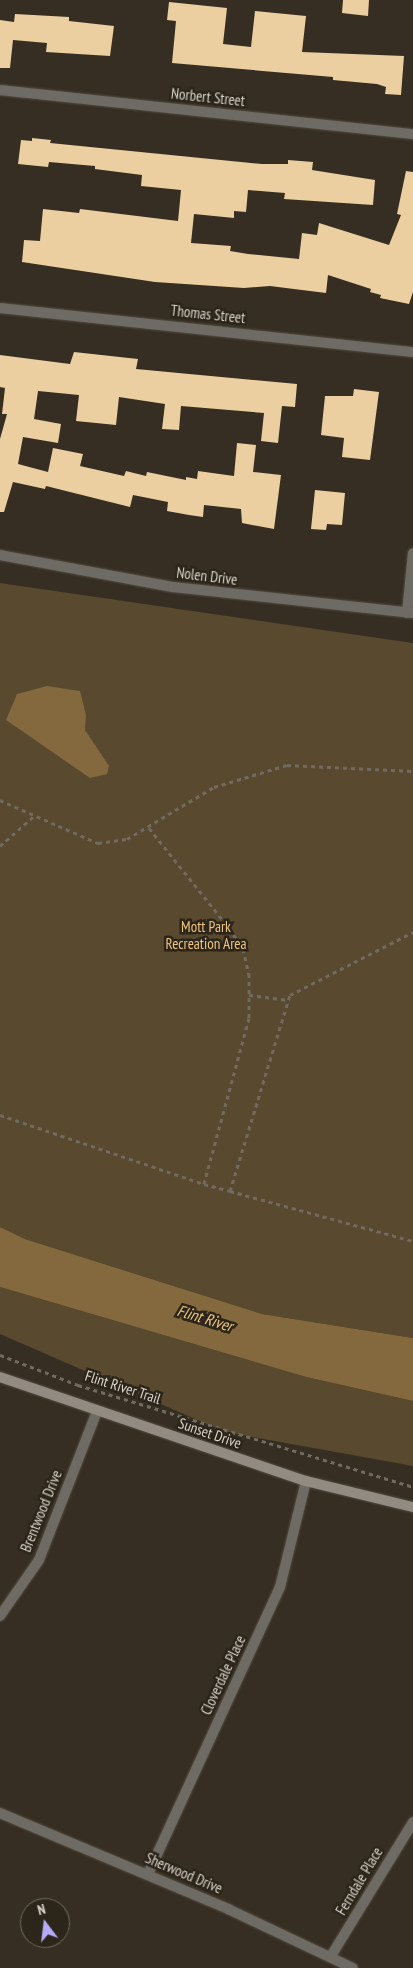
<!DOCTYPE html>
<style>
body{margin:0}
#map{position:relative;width:413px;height:1968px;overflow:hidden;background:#362e22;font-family:"PT Sans Narrow",sans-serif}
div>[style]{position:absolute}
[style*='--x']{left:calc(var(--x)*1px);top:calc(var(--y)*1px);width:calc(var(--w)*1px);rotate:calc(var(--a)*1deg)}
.green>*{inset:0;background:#58492f}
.water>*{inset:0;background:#83693d}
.building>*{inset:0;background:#eccfa1}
.path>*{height:3px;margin-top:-1.5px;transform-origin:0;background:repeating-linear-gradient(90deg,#716a60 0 4px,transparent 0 8px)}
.roads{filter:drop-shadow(0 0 1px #534c41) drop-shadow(0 0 1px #534c41)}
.street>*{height:10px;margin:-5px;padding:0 5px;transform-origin:5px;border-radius:5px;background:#6e6a64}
.secondary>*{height:10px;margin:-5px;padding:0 5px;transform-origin:5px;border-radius:5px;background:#918b81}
span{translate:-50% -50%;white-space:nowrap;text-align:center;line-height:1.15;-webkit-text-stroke:5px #2c2519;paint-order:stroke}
.street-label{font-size:15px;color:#d9d4cc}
.park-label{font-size:15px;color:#efc581}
.water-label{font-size:16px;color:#eec580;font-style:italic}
.north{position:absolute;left:20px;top:1898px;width:50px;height:50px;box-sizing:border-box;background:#2c2519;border:1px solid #716b61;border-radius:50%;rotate:345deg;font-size:14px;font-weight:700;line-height:20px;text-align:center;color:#d9d4cc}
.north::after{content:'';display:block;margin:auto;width:18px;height:22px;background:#b5acf8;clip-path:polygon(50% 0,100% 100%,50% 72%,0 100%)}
</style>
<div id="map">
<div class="green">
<div style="clip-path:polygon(0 583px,413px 643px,413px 1338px,262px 1314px,25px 1239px,0 1227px)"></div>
<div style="clip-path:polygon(0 1287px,306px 1377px,413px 1401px,413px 1466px,225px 1432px,0 1334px)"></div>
</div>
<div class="water">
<div style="clip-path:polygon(47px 686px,80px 691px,86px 715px,85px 730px,109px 766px,107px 774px,90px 778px,6px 720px,17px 694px)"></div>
<div style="clip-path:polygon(0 1227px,25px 1239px,262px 1314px,413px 1338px,413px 1401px,306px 1377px,0 1287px)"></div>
</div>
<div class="building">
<div style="clip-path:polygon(343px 0,369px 0,368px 16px,342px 13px)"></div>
<div style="clip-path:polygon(169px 2px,227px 8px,223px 44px,251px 47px,255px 11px,306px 16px,302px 52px,404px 56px,401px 95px,385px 94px,386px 87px,377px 84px,333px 80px,333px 77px,172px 63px,176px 21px,167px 20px)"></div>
<div style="clip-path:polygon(15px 14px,69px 17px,69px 21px,114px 26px,110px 56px,46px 52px,47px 43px,13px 40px,10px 68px,0 68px,0 20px,14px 22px)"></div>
<div style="clip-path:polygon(32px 138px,51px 140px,50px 143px,262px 164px,288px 164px,288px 160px,313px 162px,312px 170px,375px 180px,373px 205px,284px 199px,285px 193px,248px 190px,246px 212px,234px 211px,234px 218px,194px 214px,191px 243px,231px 246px,230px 251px,248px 254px,299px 259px,302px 233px,317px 235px,319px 223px,389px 245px,401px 215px,397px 214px,406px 171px,413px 172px,413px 292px,409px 304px,380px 298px,381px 295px,370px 292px,371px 289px,328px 275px,326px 293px,270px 286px,244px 288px,155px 282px,22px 262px,24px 240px,40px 241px,43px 209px,79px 213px,80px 209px,178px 221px,181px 190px,141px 186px,142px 175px,95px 169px,95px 166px,49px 162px,48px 167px,18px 164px,21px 140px,32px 141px)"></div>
<div style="clip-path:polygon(74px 352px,138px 359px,136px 369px,297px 384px,295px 407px,282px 406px,278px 443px,261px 441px,264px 413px,181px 406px,179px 430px,162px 429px,165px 404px,119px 397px,116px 425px,76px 421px,79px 395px,38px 391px,34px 419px,61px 424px,58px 443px,23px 437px,18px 464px,48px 472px,53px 448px,83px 454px,80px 466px,124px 476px,126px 471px,146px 476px,147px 472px,186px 480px,186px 477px,197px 479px,198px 471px,234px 476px,237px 443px,256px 445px,253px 472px,281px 475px,274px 529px,242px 523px,241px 509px,204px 505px,203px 517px,189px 515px,167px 511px,168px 502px,133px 495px,130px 507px,46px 486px,45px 489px,13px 482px,4px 512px,0 512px,0 439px,7px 414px,2px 414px,5px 388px,0 387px,0 355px,70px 364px)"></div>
<div style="clip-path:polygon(354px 389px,379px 392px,370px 460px,342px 457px,344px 438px,321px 435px,325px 396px,353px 396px)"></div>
<div style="clip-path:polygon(315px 490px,345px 493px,342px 525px,327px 524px,326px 530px,311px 529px)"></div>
</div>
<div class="path">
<div style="--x:0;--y:800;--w:107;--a:23.7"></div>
<div style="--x:98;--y:843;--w:29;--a:-8"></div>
<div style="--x:127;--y:839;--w:101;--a:-30.9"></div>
<div style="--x:214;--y:787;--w:76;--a:-16.8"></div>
<div style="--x:287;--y:765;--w:126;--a:2.7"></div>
<div style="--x:149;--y:828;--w:128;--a:51.3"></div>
<div style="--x:229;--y:928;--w:25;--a:56"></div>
<div style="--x:243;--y:949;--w:26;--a:77"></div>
<div style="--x:249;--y:974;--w:44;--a:90"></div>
<div style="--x:249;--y:1018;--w:172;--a:105.2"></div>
<div style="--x:204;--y:1184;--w:27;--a:15"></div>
<div style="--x:230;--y:1191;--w:205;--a:-73"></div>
<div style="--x:290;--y:995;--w:138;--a:-27.1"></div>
<div style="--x:0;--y:846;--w:47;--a:-41.5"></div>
<div style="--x:249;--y:995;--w:40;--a:7.1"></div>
<div style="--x:0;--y:1115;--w:215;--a:18.7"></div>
<div style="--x:230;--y:1191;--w:190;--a:15.3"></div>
<div style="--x:0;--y:1355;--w:84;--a:21"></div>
<div style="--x:78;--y:1385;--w:350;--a:16.9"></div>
</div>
<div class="roads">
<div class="street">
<div style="--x:0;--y:90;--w:415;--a:6.1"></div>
<div style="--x:0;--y:308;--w:415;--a:6.1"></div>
<div style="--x:0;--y:555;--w:176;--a:10.5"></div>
<div style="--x:173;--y:587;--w:241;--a:6.2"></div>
<div style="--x:407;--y:613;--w:60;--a:-84.3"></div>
<div style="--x:0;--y:1616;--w:68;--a:-55.1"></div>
<div style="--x:39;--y:1560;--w:160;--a:-68.7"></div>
<div style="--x:0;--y:1813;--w:247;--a:22.8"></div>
<div style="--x:228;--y:1909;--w:138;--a:25.3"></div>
<div style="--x:148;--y:1874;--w:316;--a:-65.3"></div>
<div style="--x:280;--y:1587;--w:109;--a:-76.2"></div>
<div style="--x:331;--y:1956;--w:157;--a:-58.5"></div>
</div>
<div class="secondary">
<div style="--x:0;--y:1377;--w:323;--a:18.8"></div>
<div style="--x:306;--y:1481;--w:110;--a:13.7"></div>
</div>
</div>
<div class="street-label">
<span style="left:208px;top:97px;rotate:6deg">Norbert Street</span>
<span style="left:208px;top:314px;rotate:6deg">Thomas Street</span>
<span style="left:207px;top:576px;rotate:7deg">Nolen Drive</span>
<span style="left:123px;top:1387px;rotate:18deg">Flint River Trail</span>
<span style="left:210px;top:1433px;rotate:19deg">Sunset Drive</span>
<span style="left:41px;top:1511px;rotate:-68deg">Brentwood Drive</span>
<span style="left:223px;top:1675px;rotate:-65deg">Cloverdale Place</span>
<span style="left:184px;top:1873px;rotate:23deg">Sherwood Drive</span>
<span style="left:359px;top:1881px;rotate:-59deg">Ferndale Place</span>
</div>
<div class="park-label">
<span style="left:206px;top:935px">Mott Park<br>Recreation Area</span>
</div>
<div class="water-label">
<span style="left:205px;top:1318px;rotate:17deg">Flint River</span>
</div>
<div class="north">N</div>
</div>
